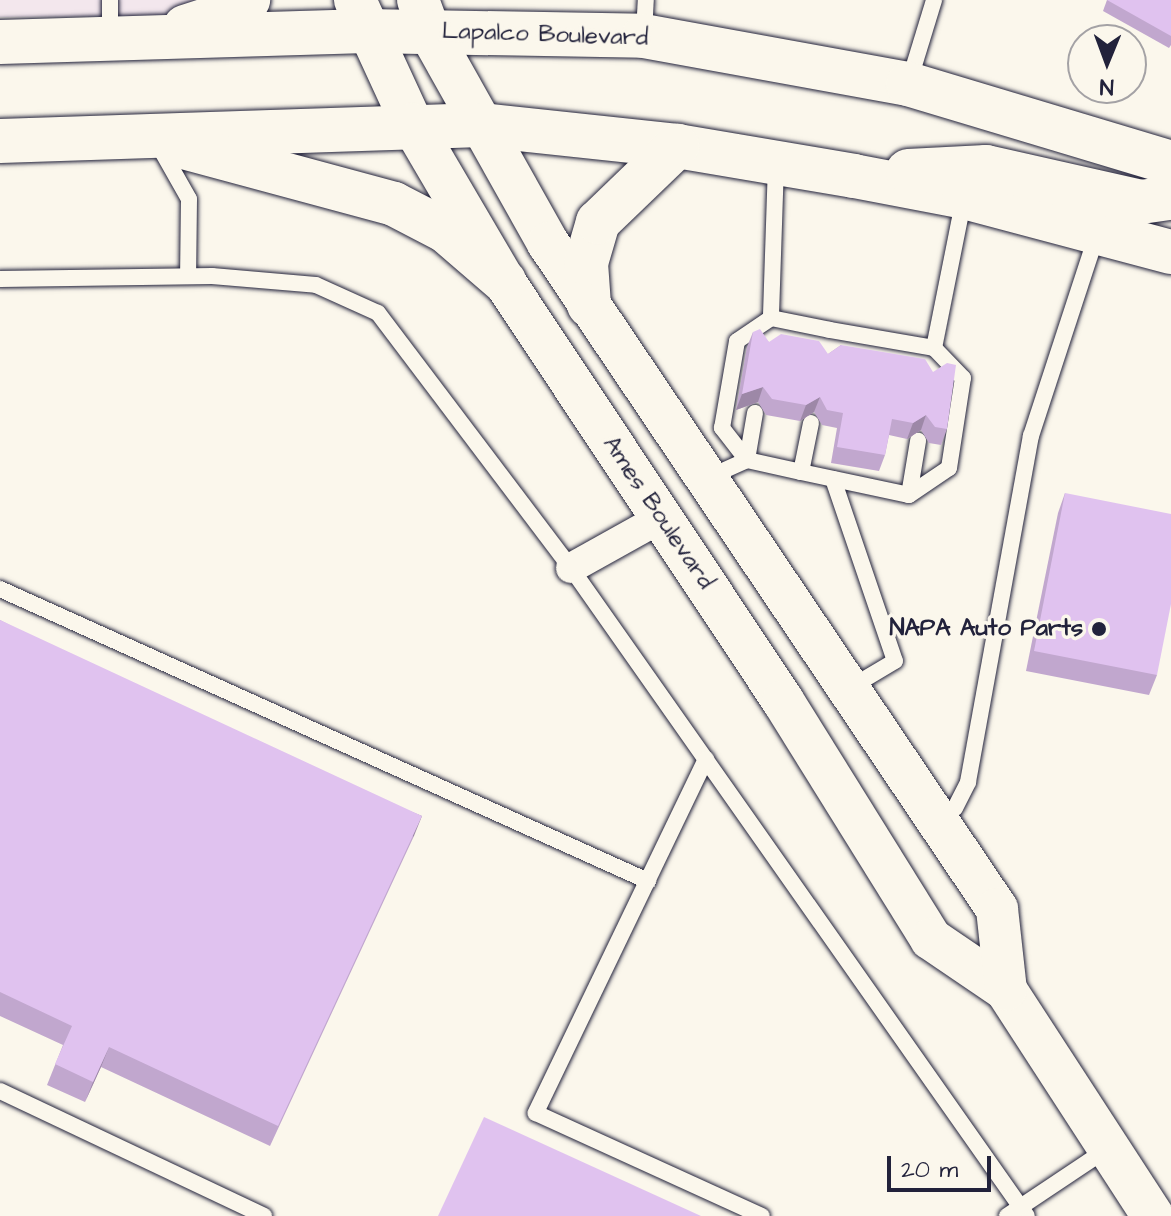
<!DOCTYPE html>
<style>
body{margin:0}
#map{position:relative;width:1171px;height:1216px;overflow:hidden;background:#fbf7ec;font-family:"Architects Daughter",sans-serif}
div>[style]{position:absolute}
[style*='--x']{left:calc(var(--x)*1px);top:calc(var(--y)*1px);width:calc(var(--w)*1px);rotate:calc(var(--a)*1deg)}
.built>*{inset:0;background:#f3e7ed}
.roads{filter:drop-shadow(0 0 2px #22223b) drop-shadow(0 0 2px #22223b)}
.lane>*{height:16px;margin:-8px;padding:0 8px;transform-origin:8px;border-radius:8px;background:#fbf7ec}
.street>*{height:30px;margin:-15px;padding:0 15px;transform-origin:15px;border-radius:15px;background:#fbf7ec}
.secondary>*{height:42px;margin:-21px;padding:0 21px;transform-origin:21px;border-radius:21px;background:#fbf7ec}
.primary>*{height:44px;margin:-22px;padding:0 22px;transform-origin:22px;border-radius:22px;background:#fbf7ec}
.wall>*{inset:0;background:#c1a7ce}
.shaded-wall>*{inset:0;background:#9d88a7;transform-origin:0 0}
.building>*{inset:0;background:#e0c2ef}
.dots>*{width:22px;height:22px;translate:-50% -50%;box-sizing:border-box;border:4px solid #fbf7ec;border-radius:50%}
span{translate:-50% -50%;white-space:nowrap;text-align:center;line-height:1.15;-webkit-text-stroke:7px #fbf7ec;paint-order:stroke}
.street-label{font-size:24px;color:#22223b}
.poi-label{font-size:24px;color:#22223b;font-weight:700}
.right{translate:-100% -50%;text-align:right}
.north{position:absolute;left:1067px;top:24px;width:80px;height:80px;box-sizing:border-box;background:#fbf7ec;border:2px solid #a4a2a5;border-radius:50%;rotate:181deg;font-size:22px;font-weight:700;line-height:32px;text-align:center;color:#22223b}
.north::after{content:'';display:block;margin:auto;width:28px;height:36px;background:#22223b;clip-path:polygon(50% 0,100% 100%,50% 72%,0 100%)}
.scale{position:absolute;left:887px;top:1156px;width:104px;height:36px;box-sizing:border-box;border:4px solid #22223b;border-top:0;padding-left:10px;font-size:24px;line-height:28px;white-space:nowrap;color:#22223b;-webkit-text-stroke:6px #fbf7ec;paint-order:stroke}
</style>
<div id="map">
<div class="built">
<div style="clip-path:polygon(0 0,206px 0,178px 16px,0 17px)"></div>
</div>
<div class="roads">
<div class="lane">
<div style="--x:110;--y:0;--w:38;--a:90"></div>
<div style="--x:644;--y:34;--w:34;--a:-87"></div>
<div style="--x:909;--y:82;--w:86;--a:-73"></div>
<div style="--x:155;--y:139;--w:69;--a:60.5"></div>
<div style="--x:189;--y:199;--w:77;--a:90.7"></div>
<div style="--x:776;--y:164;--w:154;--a:91.9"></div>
<div style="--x:771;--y:318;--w:60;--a:11.5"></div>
<div style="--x:830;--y:330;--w:106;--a:9.8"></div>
<div style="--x:934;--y:348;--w:153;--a:-78.7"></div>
<div style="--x:0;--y:279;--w:212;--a:-0.8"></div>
<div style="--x:212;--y:276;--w:104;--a:4.9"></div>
<div style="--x:316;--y:285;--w:68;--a:24.3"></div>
<div style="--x:378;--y:313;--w:320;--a:52.9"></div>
<div style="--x:571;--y:568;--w:792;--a:54.87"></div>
<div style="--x:755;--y:413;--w:48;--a:99.7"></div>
<div style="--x:747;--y:460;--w:55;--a:12.5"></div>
<div style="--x:811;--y:423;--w:50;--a:101.5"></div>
<div style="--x:801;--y:472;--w:110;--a:12"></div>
<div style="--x:909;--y:495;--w:48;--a:-34"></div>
<div style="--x:949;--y:468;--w:91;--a:-81.2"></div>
<div style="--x:963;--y:378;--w:42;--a:-134"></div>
<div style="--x:707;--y:478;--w:44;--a:-24.2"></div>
<div style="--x:747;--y:460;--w:41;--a:-128"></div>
<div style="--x:722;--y:428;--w:88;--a:-80.2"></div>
<div style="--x:737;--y:341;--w:41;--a:-34.1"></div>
<div style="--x:833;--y:479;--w:192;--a:71.2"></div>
<div style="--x:895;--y:661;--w:55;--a:149.2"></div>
<div style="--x:909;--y:495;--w:55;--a:-80.5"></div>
<div style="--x:0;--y:589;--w:711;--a:24.26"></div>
<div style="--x:706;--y:759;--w:393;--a:115.7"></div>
<div style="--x:536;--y:1113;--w:248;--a:24.5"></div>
<div style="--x:939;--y:819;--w:19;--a:-35"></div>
<div style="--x:955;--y:808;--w:29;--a:-63"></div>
<div style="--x:968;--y:782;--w:352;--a:-79.7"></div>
<div style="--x:1031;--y:436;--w:213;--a:-71.9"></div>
<div style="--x:0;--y:1091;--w:292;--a:25.3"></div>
<div style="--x:1007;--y:1216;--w:120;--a:-33.8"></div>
</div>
<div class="street">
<div style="--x:571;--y:568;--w:103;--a:-29.1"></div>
</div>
<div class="secondary">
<div style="--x:355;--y:0;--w:136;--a:65.3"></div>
<div style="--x:412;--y:124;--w:182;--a:59.6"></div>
<div style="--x:504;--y:281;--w:504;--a:56.4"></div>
<div style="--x:783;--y:701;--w:280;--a:58.1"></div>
<div style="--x:931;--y:939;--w:91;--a:34.2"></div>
<div style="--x:1006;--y:990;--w:270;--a:57"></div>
<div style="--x:418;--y:0;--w:33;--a:70"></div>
<div style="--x:429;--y:31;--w:243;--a:60.7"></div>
<div style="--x:548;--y:243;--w:803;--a:56.01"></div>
<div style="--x:997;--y:909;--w:81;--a:83.7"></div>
</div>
<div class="primary">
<div style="--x:185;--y:27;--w:48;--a:-18.1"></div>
<div style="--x:231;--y:12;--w:21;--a:-35"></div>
<div style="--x:0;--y:42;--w:367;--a:-1.7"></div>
<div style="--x:367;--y:31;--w:277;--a:1"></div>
<div style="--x:644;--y:36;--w:268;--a:10.3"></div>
<div style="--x:908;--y:84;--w:275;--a:16.7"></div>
<div style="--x:0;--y:141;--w:482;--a:-1.9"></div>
<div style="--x:482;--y:125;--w:196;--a:6.1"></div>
<div style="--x:677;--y:146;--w:180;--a:9.6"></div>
<div style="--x:854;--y:176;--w:112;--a:10.8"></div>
<div style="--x:964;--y:197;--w:214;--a:14.9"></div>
<div style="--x:187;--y:148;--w:214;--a:15.1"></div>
<div style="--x:394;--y:204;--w:59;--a:27.4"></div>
<div style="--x:446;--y:231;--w:77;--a:40.8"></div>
<div style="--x:908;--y:171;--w:78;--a:-2.9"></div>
<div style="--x:986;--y:167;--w:159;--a:12.7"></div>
<div style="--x:1141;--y:202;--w:30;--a:-8"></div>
<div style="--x:589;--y:305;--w:42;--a:-94.1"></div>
<div style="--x:586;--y:263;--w:43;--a:-73.7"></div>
<div style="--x:598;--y:222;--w:110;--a:-43.9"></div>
</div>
</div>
<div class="wall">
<div style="clip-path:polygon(1107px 0,1171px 0,1171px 45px,1169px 48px,1103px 11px)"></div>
<div style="clip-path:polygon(753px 332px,769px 342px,828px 354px,841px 345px,947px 429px,941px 445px,929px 443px,921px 430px,907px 439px,889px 435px,885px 455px,879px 471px,831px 463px,837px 428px,822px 425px,814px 412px,800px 421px,766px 415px,758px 402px,736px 410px,747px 347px)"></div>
<div style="clip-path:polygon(1065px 493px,1157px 675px,1149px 695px,1026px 671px,1058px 513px)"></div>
<div style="clip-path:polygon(0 620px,414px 836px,270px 1146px,101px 1067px,85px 1102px,47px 1085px,63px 1045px,0 1016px)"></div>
</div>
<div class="shaded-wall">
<div style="clip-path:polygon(763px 387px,758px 402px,736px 410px,742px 394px)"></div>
<div style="clip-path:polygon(820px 397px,814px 412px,800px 421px,806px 405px)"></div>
<div style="clip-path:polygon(926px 415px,921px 430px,907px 439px,913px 423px)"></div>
<div style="left:422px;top:816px;width:22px;height:342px;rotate:112deg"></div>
<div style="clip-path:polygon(109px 1047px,101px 1067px,85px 1102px,93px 1082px)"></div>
</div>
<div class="building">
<div style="clip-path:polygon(1107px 0,1171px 0,1171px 36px)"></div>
<div style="clip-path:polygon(760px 329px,769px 342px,781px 334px,819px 341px,828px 354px,841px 345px,925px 359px,933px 372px,947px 363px,956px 365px,947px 429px,935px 427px,926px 415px,913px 423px,892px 419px,885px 455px,837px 447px,843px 413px,827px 410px,820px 397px,806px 405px,772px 399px,763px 387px,742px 394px,753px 332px)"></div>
<div style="clip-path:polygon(1065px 493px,1171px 514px,1171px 604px,1157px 675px,1034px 651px)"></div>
<div style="clip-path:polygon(0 620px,422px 816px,278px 1126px,109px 1047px,93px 1082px,55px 1064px,72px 1026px,0 992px)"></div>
<div style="clip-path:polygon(484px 1117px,701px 1216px,438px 1216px)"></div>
</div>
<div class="dots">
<div style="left:1099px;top:629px;background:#22223b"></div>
</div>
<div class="street-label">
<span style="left:545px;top:35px;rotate:2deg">Lapalco Boulevard</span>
<span style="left:658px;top:513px;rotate:56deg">Ames Boulevard</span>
</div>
<div class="poi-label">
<span class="right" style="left:1083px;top:629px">NAPA Auto Parts</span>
</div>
<div class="north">N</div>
<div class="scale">20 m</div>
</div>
